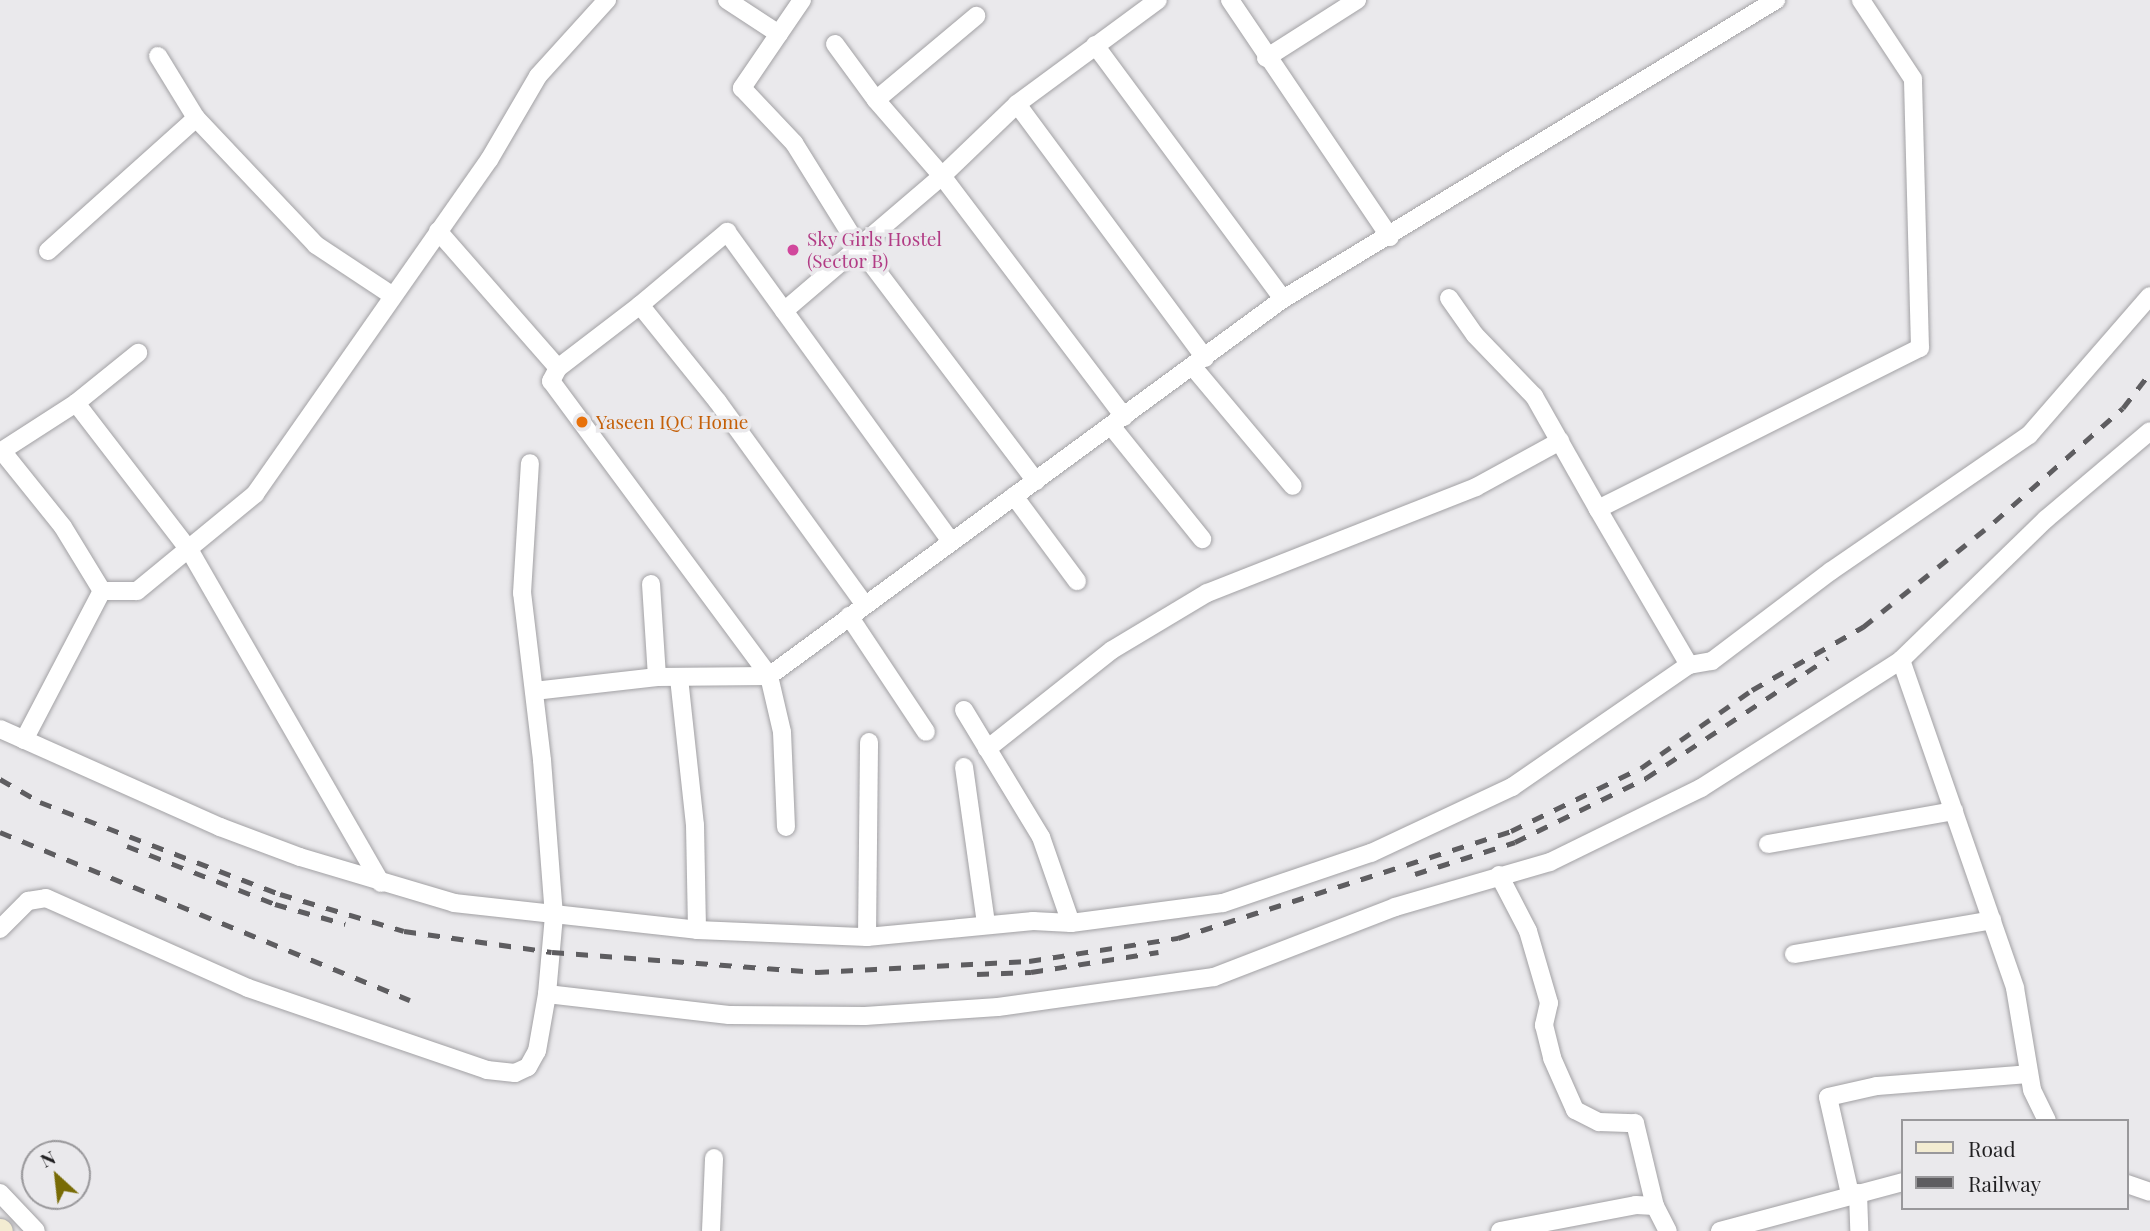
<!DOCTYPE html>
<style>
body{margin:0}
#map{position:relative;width:2150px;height:1231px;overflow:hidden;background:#eae9ec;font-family:"Playfair Display",serif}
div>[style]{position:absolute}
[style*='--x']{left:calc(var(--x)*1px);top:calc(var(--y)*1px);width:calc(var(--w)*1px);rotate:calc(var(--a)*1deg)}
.roads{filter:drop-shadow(0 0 2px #a2a1a4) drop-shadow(0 0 2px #a2a1a4)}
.minor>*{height:18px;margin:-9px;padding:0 9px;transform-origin:9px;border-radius:9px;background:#fff}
.secondary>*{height:23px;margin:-11.5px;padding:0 11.5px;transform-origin:11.5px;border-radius:11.5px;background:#f3ecd2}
.rail>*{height:5px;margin-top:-2.5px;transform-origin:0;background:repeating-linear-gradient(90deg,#5e5d60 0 12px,transparent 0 24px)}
.dots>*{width:19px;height:19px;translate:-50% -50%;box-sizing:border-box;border:4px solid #eae9ec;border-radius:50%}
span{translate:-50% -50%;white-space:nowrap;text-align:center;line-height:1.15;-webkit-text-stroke:7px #eae9ec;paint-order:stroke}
.hotel-label{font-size:19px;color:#b23c85}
.left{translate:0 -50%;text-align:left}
.food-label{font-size:19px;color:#c56008}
.legend{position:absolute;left:1901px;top:1119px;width:228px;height:91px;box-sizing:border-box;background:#eae9ec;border:2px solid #99989b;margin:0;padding:9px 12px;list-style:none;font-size:21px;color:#201f21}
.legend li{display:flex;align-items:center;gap:14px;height:35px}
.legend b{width:35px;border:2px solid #99989b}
.north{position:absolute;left:21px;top:1140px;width:70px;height:70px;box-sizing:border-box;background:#eae9ec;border:2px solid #99989b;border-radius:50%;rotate:333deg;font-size:19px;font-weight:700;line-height:28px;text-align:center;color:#201f21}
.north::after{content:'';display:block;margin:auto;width:24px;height:32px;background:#786b05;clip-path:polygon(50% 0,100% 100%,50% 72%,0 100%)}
</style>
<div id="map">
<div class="roads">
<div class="minor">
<div style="--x:727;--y:0;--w:62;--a:33.2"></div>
<div style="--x:802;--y:0;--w:107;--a:124.3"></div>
<div style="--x:742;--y:88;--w:76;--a:46.6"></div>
<div style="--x:794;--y:143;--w:121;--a:58.1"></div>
<div style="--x:858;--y:246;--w:295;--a:52.9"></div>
<div style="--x:1230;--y:0;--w:286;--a:56"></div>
<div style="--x:835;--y:44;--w:69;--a:53.8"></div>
<div style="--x:876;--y:100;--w:101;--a:49"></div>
<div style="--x:942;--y:176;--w:302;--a:52.9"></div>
<div style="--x:1095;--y:45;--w:316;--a:53.5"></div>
<div style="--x:158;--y:56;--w:73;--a:58.5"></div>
<div style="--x:196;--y:118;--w:175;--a:46.6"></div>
<div style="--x:316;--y:245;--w:92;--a:33.5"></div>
<div style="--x:1266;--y:58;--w:108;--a:-32.5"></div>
<div style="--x:876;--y:100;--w:131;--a:-40"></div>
<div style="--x:1017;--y:104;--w:316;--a:53.5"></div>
<div style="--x:438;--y:231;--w:182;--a:48.8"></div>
<div style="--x:558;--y:368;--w:15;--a:118"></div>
<div style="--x:551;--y:381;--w:367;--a:53.5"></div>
<div style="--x:769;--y:676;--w:57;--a:76.9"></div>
<div style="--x:782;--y:732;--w:95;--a:87.6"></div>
<div style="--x:48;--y:251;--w:199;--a:-41.9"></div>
<div style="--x:1449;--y:298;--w:45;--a:54.9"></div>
<div style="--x:1475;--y:335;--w:85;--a:46"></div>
<div style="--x:1534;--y:396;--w:130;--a:60.5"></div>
<div style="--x:640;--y:305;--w:114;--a:-40"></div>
<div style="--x:727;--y:232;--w:382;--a:54.1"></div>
<div style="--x:784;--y:311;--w:208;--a:-40.5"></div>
<div style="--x:942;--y:176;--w:104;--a:-43.8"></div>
<div style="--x:1017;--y:104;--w:175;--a:-36.4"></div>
<div style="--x:1193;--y:367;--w:155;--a:50"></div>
<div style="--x:558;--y:368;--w:103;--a:-37.5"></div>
<div style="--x:640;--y:305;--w:124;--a:51.2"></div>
<div style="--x:718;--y:402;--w:249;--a:54.1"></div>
<div style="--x:76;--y:403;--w:187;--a:52.4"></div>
<div style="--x:190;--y:551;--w:383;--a:60.1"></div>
<div style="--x:1112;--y:427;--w:144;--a:51.2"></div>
<div style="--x:2;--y:451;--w:97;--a:51.2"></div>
<div style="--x:63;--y:527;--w:75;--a:58.6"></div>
<div style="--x:0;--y:452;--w:90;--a:-32.8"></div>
<div style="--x:76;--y:403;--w:80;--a:-38.9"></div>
<div style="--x:1014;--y:496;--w:106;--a:53.5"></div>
<div style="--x:651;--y:584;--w:93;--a:86.3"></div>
<div style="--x:849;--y:616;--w:139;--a:56.4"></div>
<div style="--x:1901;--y:660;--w:347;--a:70.8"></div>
<div style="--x:2015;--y:988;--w:103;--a:80.5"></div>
<div style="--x:2032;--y:1090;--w:34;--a:64"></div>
<div style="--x:1689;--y:665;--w:181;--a:-120.3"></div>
<div style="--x:1598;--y:509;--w:360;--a:-26.6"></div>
<div style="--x:1920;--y:348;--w:269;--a:-91.5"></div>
<div style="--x:1913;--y:79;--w:95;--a:-123.4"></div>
<div style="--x:679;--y:678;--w:148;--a:83.8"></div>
<div style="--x:695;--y:825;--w:105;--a:88.9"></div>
<div style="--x:534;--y:691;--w:124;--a:-6.5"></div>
<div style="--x:657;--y:677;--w:112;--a:-0.5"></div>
<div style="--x:769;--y:676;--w:637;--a:-36.26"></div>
<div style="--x:1283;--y:299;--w:577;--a:-31.24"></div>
<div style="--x:964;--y:710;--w:149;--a:58.8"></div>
<div style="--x:1041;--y:837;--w:91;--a:70.8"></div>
<div style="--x:0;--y:729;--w:241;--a:24"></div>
<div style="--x:220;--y:827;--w:85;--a:20.6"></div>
<div style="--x:300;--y:857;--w:161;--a:16.6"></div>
<div style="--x:454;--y:903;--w:244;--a:6.3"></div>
<div style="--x:697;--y:930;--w:170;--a:2.4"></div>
<div style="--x:867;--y:937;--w:167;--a:-5.5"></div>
<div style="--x:1033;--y:921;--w:38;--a:3"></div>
<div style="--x:1071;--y:923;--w:153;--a:-7.5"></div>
<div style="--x:1223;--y:903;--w:156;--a:-18.7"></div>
<div style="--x:1371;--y:853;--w:156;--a:-25.1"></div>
<div style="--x:1512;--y:787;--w:215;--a:-34.6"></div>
<div style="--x:1689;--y:665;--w:23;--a:-10"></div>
<div style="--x:1712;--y:661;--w:149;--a:-37.1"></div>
<div style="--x:1831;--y:571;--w:240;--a:-34.5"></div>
<div style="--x:2029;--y:435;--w:184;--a:-49"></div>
<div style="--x:24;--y:740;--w:168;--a:-62.4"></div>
<div style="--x:102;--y:591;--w:35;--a:0"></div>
<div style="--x:137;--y:591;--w:153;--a:-39.4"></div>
<div style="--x:255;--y:494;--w:408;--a:-55"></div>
<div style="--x:489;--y:160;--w:97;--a:-59.7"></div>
<div style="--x:538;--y:76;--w:103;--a:-47.8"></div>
<div style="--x:987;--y:749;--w:159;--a:-38.4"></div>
<div style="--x:1112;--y:650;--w:111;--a:-31"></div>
<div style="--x:1207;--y:593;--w:289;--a:-21.5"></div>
<div style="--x:1476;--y:487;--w:96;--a:-28.7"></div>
<div style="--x:964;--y:767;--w:159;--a:82"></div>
<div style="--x:1768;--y:844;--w:189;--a:-10.1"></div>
<div style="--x:1499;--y:875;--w:63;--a:62.6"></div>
<div style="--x:1528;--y:931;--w:75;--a:73.7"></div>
<div style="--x:1549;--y:1003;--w:23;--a:103"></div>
<div style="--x:1544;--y:1025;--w:34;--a:76"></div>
<div style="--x:1552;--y:1058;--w:57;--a:66.1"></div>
<div style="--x:1575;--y:1110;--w:27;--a:27"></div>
<div style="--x:1599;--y:1122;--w:36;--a:2"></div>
<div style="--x:1635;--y:1123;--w:85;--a:76.5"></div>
<div style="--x:0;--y:929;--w:40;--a:-45"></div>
<div style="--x:28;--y:901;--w:18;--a:-9"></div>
<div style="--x:46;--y:898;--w:221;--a:24"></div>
<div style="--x:248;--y:988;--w:253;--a:18.9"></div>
<div style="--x:487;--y:1070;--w:28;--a:6"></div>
<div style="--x:515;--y:1073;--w:14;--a:-25"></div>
<div style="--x:528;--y:1067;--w:18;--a:-61"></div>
<div style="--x:537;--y:1051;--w:58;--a:-80"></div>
<div style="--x:547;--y:994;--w:78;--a:-84.9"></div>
<div style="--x:554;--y:916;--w:156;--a:-94.4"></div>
<div style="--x:542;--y:760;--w:168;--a:-96.8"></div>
<div style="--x:522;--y:593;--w:130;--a:-86.5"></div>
<div style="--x:867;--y:937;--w:195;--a:-89.4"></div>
<div style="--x:1794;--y:954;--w:201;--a:-9.7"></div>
<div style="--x:547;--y:994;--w:183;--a:6.6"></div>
<div style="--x:729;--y:1015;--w:136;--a:0.4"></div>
<div style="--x:865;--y:1016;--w:133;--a:-3.9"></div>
<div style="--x:998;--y:1007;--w:218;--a:-7.9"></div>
<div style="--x:1214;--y:977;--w:194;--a:-21.1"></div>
<div style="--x:1395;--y:907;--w:161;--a:-16.2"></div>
<div style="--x:1550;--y:862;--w:168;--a:-26.1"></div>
<div style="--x:1701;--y:788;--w:237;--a:-32.6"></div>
<div style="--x:1901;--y:660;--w:202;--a:-44.2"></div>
<div style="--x:2046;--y:519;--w:136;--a:-40.2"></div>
<div style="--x:2127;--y:1184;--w:24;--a:19"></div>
<div style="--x:0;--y:1193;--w:52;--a:46.5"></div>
<div style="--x:1858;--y:1193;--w:38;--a:88"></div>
<div style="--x:1850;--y:1194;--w:99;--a:-102.8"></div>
<div style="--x:1828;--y:1097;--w:50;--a:-12.7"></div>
<div style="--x:1877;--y:1086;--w:152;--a:-4.5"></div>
<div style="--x:711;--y:1231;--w:73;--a:-87.6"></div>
<div style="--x:1500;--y:1231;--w:138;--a:-10.8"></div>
<div style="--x:1636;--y:1205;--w:19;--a:3"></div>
<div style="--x:1655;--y:1206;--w:28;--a:63"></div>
<div style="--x:1720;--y:1231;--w:189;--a:-15"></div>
</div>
<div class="secondary">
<div style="--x:0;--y:1230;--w:1;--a:45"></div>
</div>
</div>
<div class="rail">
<div style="--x:0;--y:779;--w:46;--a:29.9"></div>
<div style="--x:40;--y:802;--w:257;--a:21"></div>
<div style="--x:280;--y:894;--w:129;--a:16.6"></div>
<div style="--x:404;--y:931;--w:149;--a:8.1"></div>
<div style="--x:552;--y:952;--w:266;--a:4.3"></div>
<div style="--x:817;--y:972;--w:212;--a:-3"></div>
<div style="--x:1029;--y:961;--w:151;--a:-8.8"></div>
<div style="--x:1178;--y:938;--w:350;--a:-17.8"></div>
<div style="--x:1511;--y:831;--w:144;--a:-25.9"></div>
<div style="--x:1641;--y:768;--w:136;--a:-35.1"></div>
<div style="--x:1752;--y:690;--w:128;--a:-29.6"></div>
<div style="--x:1863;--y:627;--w:168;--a:-38.7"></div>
<div style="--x:1994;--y:522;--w:172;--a:-41.5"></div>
<div style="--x:2123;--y:408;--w:44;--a:-52.4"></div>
<div style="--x:0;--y:832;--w:443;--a:22.3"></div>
<div style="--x:127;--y:846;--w:159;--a:21.4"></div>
<div style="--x:275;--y:904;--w:73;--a:15.9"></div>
<div style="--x:1415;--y:874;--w:105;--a:-17.7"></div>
<div style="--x:1515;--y:842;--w:146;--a:-26"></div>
<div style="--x:1646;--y:778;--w:218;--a:-33.4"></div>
<div style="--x:977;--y:974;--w:54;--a:-2.1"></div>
<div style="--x:1031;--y:972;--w:129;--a:-8.9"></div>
</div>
<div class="dots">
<div style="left:793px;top:250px;background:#d1479c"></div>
<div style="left:582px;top:422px;background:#e8710a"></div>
</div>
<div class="hotel-label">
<span class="left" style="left:807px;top:250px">Sky Girls Hostel<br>(Sector B)</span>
</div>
<div class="food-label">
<span class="left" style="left:596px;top:422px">Yaseen IQC Home</span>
</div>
<ul class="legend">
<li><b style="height:9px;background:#f3ecd2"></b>Road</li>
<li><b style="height:9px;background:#5e5d60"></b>Railway</li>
</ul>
<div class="north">N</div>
</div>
